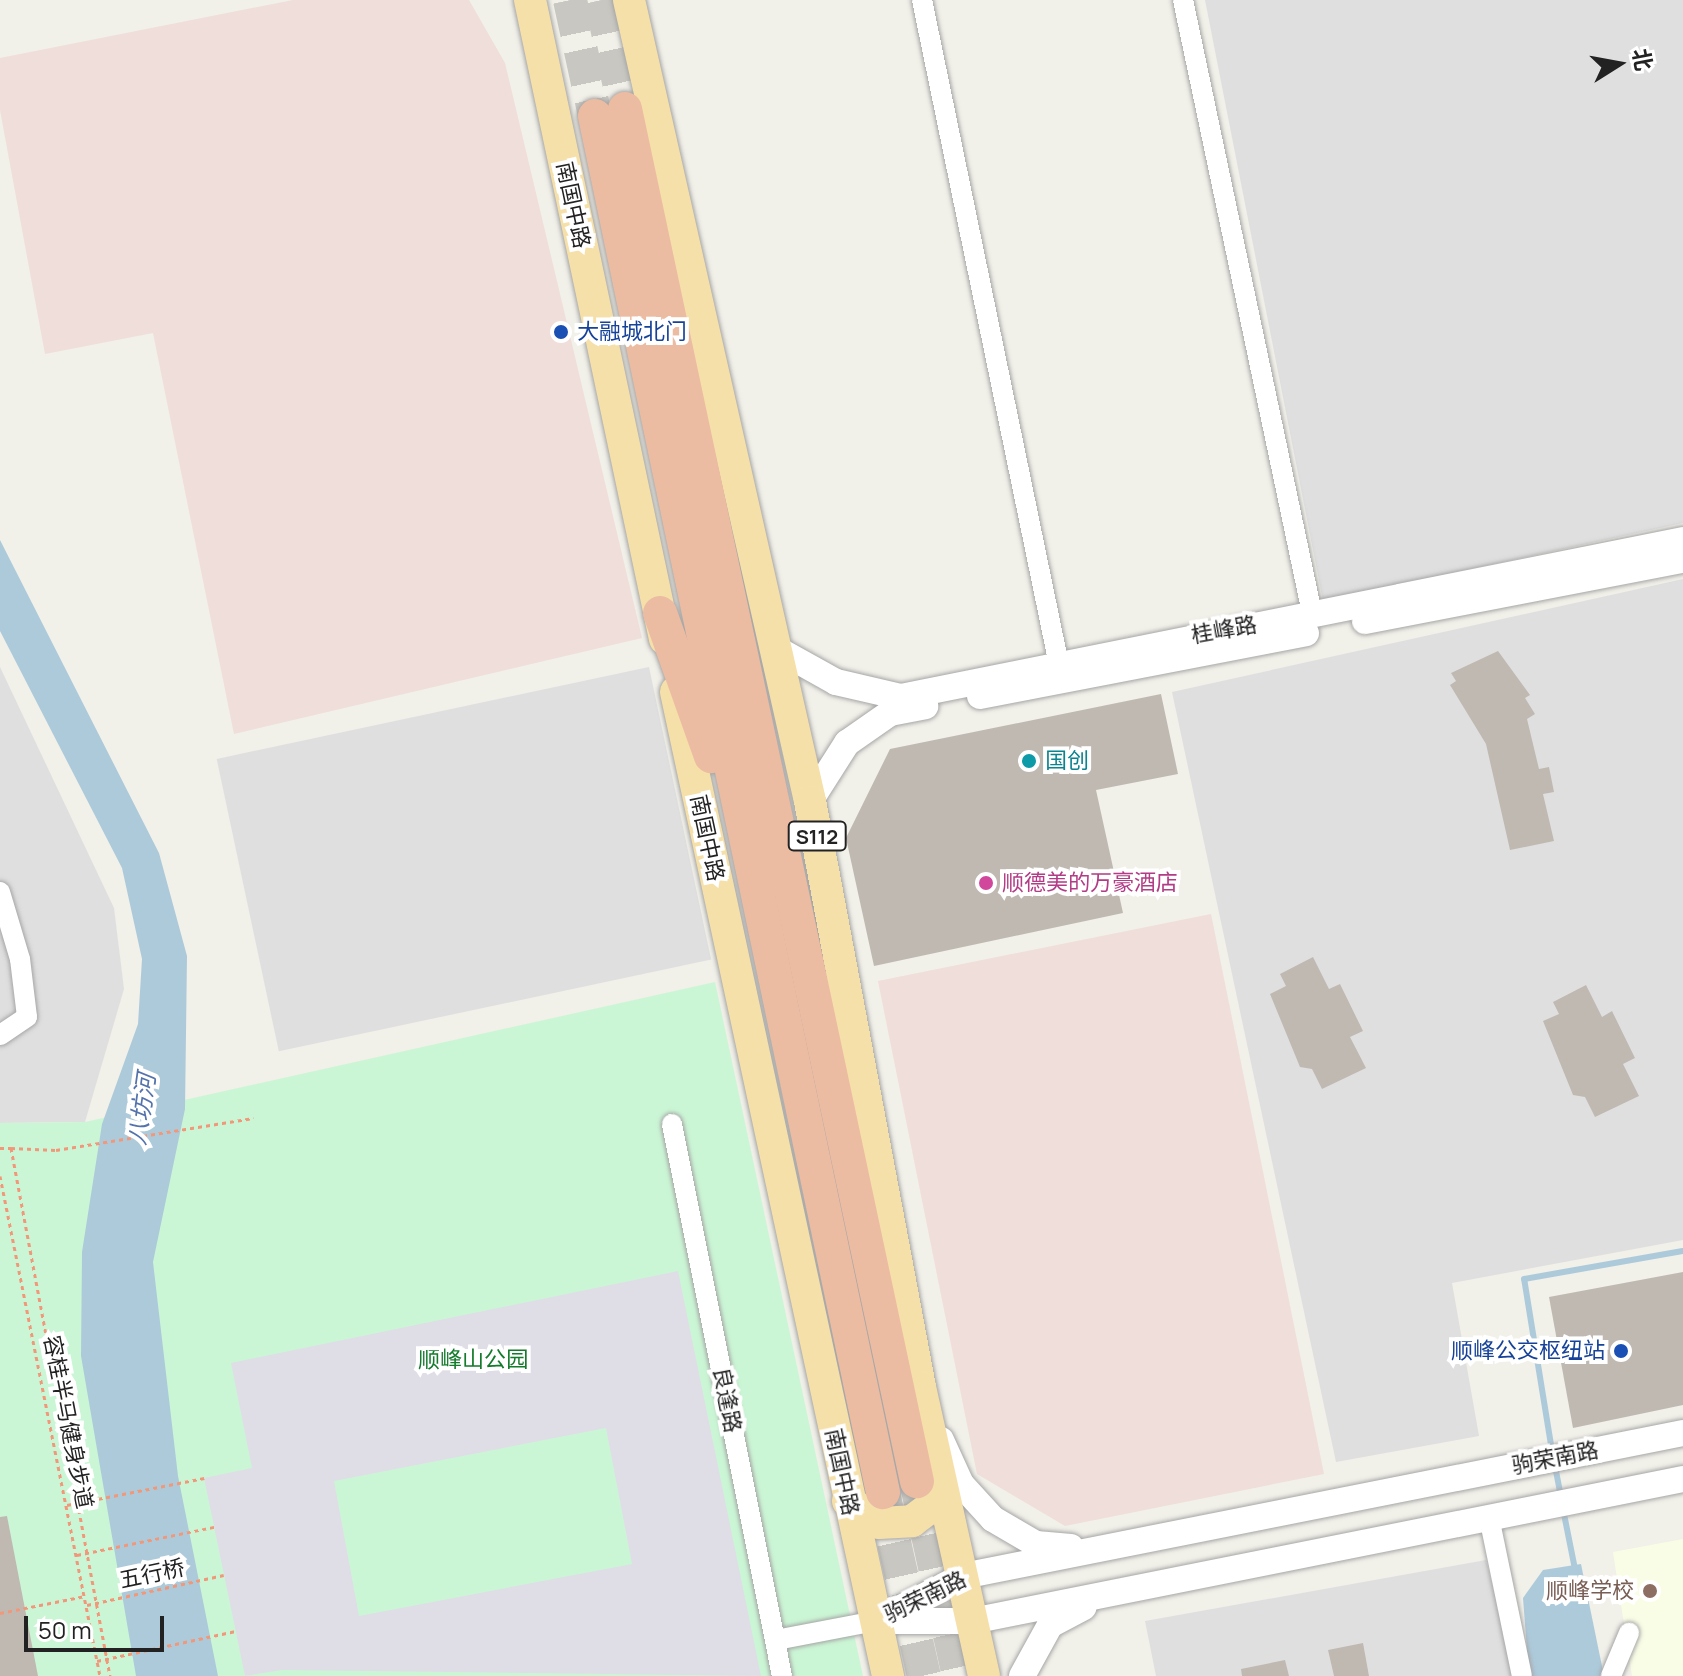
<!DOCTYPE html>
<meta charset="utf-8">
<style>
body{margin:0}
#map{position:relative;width:1683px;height:1676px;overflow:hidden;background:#f1f0e9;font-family:Manrope,"Noto Sans SC",sans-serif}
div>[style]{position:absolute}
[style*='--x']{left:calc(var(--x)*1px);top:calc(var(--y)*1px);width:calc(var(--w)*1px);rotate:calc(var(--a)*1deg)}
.residential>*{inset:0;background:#e0dfdf;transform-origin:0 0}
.commercial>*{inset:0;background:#f0deda}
.education>*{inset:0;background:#fafde6}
.park>*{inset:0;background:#cbf6d5}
.plaza>*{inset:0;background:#dfdee7}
.water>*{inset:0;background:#adcadb}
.stream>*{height:6px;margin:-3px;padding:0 3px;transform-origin:3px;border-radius:3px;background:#adcadb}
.building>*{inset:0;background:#bfb9b2}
.trunk-tunnel>*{height:34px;margin-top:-17px;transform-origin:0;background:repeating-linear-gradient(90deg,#c8c7c1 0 34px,transparent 0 51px)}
.path>*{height:3px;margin-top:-1.5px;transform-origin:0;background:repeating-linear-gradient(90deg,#f1987b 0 4px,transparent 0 8px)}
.roads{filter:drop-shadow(0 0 2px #a6a6a6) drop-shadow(0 0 2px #a6a6a6)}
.minor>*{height:20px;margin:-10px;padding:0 10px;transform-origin:10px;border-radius:10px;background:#fff}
.tertiary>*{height:26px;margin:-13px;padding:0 13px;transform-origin:13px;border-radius:13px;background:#fff}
.primary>*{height:32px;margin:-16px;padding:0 16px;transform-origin:16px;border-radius:16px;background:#f6e0aa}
.trunk>*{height:34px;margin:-17px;padding:0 17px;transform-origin:17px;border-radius:17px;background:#ecbca2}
.path-bridge>*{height:3px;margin-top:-1.5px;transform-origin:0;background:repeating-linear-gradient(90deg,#f1987b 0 4px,transparent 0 8px)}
.dots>*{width:22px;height:22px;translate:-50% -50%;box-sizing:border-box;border:4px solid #fff;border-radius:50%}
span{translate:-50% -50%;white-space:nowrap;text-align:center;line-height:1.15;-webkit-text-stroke:8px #fff;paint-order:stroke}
.shield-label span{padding:2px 6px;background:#fff;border:2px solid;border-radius:6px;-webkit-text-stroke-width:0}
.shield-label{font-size:20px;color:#222;font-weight:700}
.street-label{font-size:22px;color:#222}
.transit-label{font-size:22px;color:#164399}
.left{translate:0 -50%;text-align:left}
.right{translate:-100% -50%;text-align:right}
.culture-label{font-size:22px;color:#0d838f}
.hotel-label{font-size:22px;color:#b23c85}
.park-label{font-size:22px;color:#147b2c}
.education-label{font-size:22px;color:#785e54}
.water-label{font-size:24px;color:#5473ac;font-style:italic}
.north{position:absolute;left:1579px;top:24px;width:80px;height:80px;-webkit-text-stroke:6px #fff;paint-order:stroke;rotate:79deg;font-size:22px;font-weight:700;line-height:32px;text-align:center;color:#222}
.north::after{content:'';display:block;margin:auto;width:28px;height:36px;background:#222;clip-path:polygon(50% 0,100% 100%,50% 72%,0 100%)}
.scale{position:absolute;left:24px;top:1616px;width:140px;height:36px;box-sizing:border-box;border:4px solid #222;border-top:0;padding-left:10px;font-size:24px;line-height:28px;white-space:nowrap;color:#222;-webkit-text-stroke:6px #fff;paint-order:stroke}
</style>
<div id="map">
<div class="residential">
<div style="clip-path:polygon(1205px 0,1683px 0,1683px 523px,1323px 601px)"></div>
<div style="clip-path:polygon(1683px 579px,1683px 1240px,1452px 1283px,1479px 1436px,1336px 1462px,1172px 692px)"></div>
<div style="clip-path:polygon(0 667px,114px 908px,124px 989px,85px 1122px,0 1123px)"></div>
<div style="left:649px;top:667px;width:299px;height:442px;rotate:78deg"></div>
<div style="clip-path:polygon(1486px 1560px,1516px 1676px,1156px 1676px,1145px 1621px)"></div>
</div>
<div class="commercial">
<div style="clip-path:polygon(293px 0,469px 0,505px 63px,642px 638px,234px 734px,153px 333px,45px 354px,0 110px,0 58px)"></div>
<div style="clip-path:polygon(1211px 914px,1324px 1474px,1065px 1526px,977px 1474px,878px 981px)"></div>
</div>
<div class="education">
<div style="clip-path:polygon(1683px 1539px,1683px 1676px,1632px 1676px,1613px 1552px)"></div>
</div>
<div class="park">
<div style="clip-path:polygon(715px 982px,863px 1676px,0 1676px,0 1123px,85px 1122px)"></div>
</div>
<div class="plaza">
<div style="clip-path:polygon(evenodd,678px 1271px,761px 1676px,282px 1670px,245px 1676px,204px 1478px,252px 1468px,231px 1363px,678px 1271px,606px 1428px,632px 1564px,359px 1616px,334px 1481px,606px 1428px)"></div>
</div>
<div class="water">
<div style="clip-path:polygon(0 540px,159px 853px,187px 956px,185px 1109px,153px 1262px,178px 1476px,218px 1676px,136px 1676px,81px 1356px,82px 1252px,102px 1124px,138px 1024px,142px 959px,122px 868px,0 631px)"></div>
<div style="clip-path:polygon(1581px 1564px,1604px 1676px,1529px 1676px,1523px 1598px,1543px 1570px)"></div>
</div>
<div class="stream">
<div style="--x:1552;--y:1451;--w:174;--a:-99.2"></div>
<div style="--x:1524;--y:1279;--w:161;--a:-10"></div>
<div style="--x:1555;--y:1466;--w:33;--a:79"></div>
<div style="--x:1563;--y:1509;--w:61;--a:78.7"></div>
</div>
<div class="building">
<div style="clip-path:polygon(1498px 651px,1530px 695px,1525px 698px,1535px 714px,1527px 719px,1539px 769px,1549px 767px,1554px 792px,1543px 794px,1554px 841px,1510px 850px,1486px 744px,1450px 685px,1456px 681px,1451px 673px)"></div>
<div style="clip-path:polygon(1161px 694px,1178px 774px,1096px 790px,1123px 913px,874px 966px,846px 838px,890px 749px)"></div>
<div style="clip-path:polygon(1313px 957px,1329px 989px,1340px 984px,1363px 1031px,1350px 1037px,1366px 1068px,1322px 1089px,1312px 1069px,1300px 1067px,1270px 994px,1286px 986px,1280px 974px)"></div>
<div style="clip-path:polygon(1586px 985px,1602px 1017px,1612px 1011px,1635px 1058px,1623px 1064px,1639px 1096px,1595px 1117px,1585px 1097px,1573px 1095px,1543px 1021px,1559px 1014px,1553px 1002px)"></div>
<div style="clip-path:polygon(1683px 1272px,1683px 1405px,1573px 1428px,1549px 1297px)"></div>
<div style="clip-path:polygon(7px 1516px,38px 1676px,0 1676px,0 1517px)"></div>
<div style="clip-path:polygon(1363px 1643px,1369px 1676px,1334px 1676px,1328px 1650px)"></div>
<div style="clip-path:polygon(1285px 1660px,1289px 1676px,1242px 1676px,1241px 1669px)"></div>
</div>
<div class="trunk-tunnel">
<div style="--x:570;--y:0;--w:119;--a:77.8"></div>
<div style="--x:601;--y:0;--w:112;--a:77.6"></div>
<div style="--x:917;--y:1485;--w:196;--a:77.6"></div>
<div style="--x:883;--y:1493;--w:188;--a:77.4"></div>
</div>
<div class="path">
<div style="--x:0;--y:1148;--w:11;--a:0"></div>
<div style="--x:11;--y:1148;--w:537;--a:79.38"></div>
<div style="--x:11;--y:1148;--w:45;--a:2.5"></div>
<div style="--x:56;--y:1150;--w:200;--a:-9.2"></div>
<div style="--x:0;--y:1176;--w:510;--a:78.69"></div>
<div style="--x:0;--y:1613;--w:87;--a:-11.3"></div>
</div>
<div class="roads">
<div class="minor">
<div style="--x:922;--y:0;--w:674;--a:78.36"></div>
<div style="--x:1183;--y:0;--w:626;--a:78.12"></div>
<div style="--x:0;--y:892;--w:70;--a:73.4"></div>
<div style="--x:20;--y:959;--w:58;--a:83.1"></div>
<div style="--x:27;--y:1017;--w:32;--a:146"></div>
<div style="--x:672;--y:1124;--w:563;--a:78.73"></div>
<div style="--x:1489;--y:1517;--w:162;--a:78.3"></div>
<div style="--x:776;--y:1640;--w:102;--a:-10.8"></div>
<div style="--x:1611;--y:1676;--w:47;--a:-67.3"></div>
</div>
<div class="tertiary">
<div style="--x:1365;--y:621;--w:324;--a:-10.9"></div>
<div style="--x:775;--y:648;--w:70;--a:29.1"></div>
<div style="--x:836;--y:682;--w:67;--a:13"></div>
<div style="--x:901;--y:697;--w:798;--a:-11.35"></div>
<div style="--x:980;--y:696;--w:332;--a:-10.9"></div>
<div style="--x:810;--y:801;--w:69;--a:-57.5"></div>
<div style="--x:847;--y:743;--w:52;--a:-34.9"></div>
<div style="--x:890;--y:713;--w:36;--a:-11"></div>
<div style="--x:941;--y:1440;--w:48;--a:65.6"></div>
<div style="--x:961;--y:1484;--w:47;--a:47.6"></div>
<div style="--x:993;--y:1519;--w:50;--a:30.2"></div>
<div style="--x:1036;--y:1544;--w:35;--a:5"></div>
<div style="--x:876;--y:1621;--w:98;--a:-27.3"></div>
<div style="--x:963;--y:1576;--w:734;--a:-11.23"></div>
<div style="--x:881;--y:1621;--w:91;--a:0"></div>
<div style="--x:972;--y:1621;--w:725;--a:-11.29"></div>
<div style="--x:1022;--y:1676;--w:58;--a:-61.2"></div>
<div style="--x:1050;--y:1625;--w:38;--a:-28"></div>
</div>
<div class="primary">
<div style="--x:530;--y:0;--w:653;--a:78.07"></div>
<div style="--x:629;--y:0;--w:821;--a:77.27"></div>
<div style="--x:810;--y:801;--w:596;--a:79.37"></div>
<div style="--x:920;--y:1387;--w:296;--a:77.5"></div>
<div style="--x:676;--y:692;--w:1007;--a:77.84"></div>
<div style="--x:848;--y:1501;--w:38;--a:35"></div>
<div style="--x:879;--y:1523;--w:33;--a:-3"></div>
<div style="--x:912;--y:1521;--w:25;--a:-37"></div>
<div style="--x:932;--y:1506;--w:33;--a:-90"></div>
</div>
<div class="trunk">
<div style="--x:625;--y:109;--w:1403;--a:77.99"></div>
<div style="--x:595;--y:116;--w:1406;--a:78.18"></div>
<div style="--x:660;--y:613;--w:152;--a:70.4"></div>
</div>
</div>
<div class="path-bridge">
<div style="--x:67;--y:1505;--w:140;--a:-11.1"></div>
<div style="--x:77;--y:1555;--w:140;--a:-11.6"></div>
<div style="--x:87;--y:1605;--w:140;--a:-12.4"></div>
<div style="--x:97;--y:1661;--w:142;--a:-12.2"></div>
</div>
<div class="dots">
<div style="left:561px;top:332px;background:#1a4fb4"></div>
<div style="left:1029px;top:761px;background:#0f9aa8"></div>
<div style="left:986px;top:883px;background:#d1479c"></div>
<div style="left:1621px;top:1351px;background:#1a4fb4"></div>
<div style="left:1650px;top:1591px;background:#8d6e63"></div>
</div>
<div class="shield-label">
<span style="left:817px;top:836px">S112</span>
</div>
<div class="street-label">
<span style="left:573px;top:205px;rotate:78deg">南国中路</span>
<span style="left:1224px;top:630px;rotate:-10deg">桂峰路</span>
<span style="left:707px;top:838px;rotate:78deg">南国中路</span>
<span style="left:727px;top:1400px;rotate:79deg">良逢路</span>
<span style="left:68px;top:1422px;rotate:79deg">容桂半马健身步道</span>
<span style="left:1555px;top:1458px;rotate:-11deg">驹荣南路</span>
<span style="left:842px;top:1472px;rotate:78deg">南国中路</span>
<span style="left:152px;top:1574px;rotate:-12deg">五行桥</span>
<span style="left:925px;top:1597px;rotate:-26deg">驹荣南路</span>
</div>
<div class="transit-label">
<span class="left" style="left:577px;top:332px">大融城北门</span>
<span class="right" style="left:1605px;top:1351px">顺峰公交枢纽站</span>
</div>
<div class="culture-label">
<span class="left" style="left:1045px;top:761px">国创</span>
</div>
<div class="hotel-label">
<span class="left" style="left:1002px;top:883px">顺德美的万豪酒店</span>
</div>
<div class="park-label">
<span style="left:473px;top:1360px">顺峰山公园</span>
</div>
<div class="education-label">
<span class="right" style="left:1634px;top:1591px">顺峰学校</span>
</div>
<div class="water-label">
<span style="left:141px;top:1109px;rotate:-82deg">八坊河</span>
</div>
<div class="north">北</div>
<div class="scale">50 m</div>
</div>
